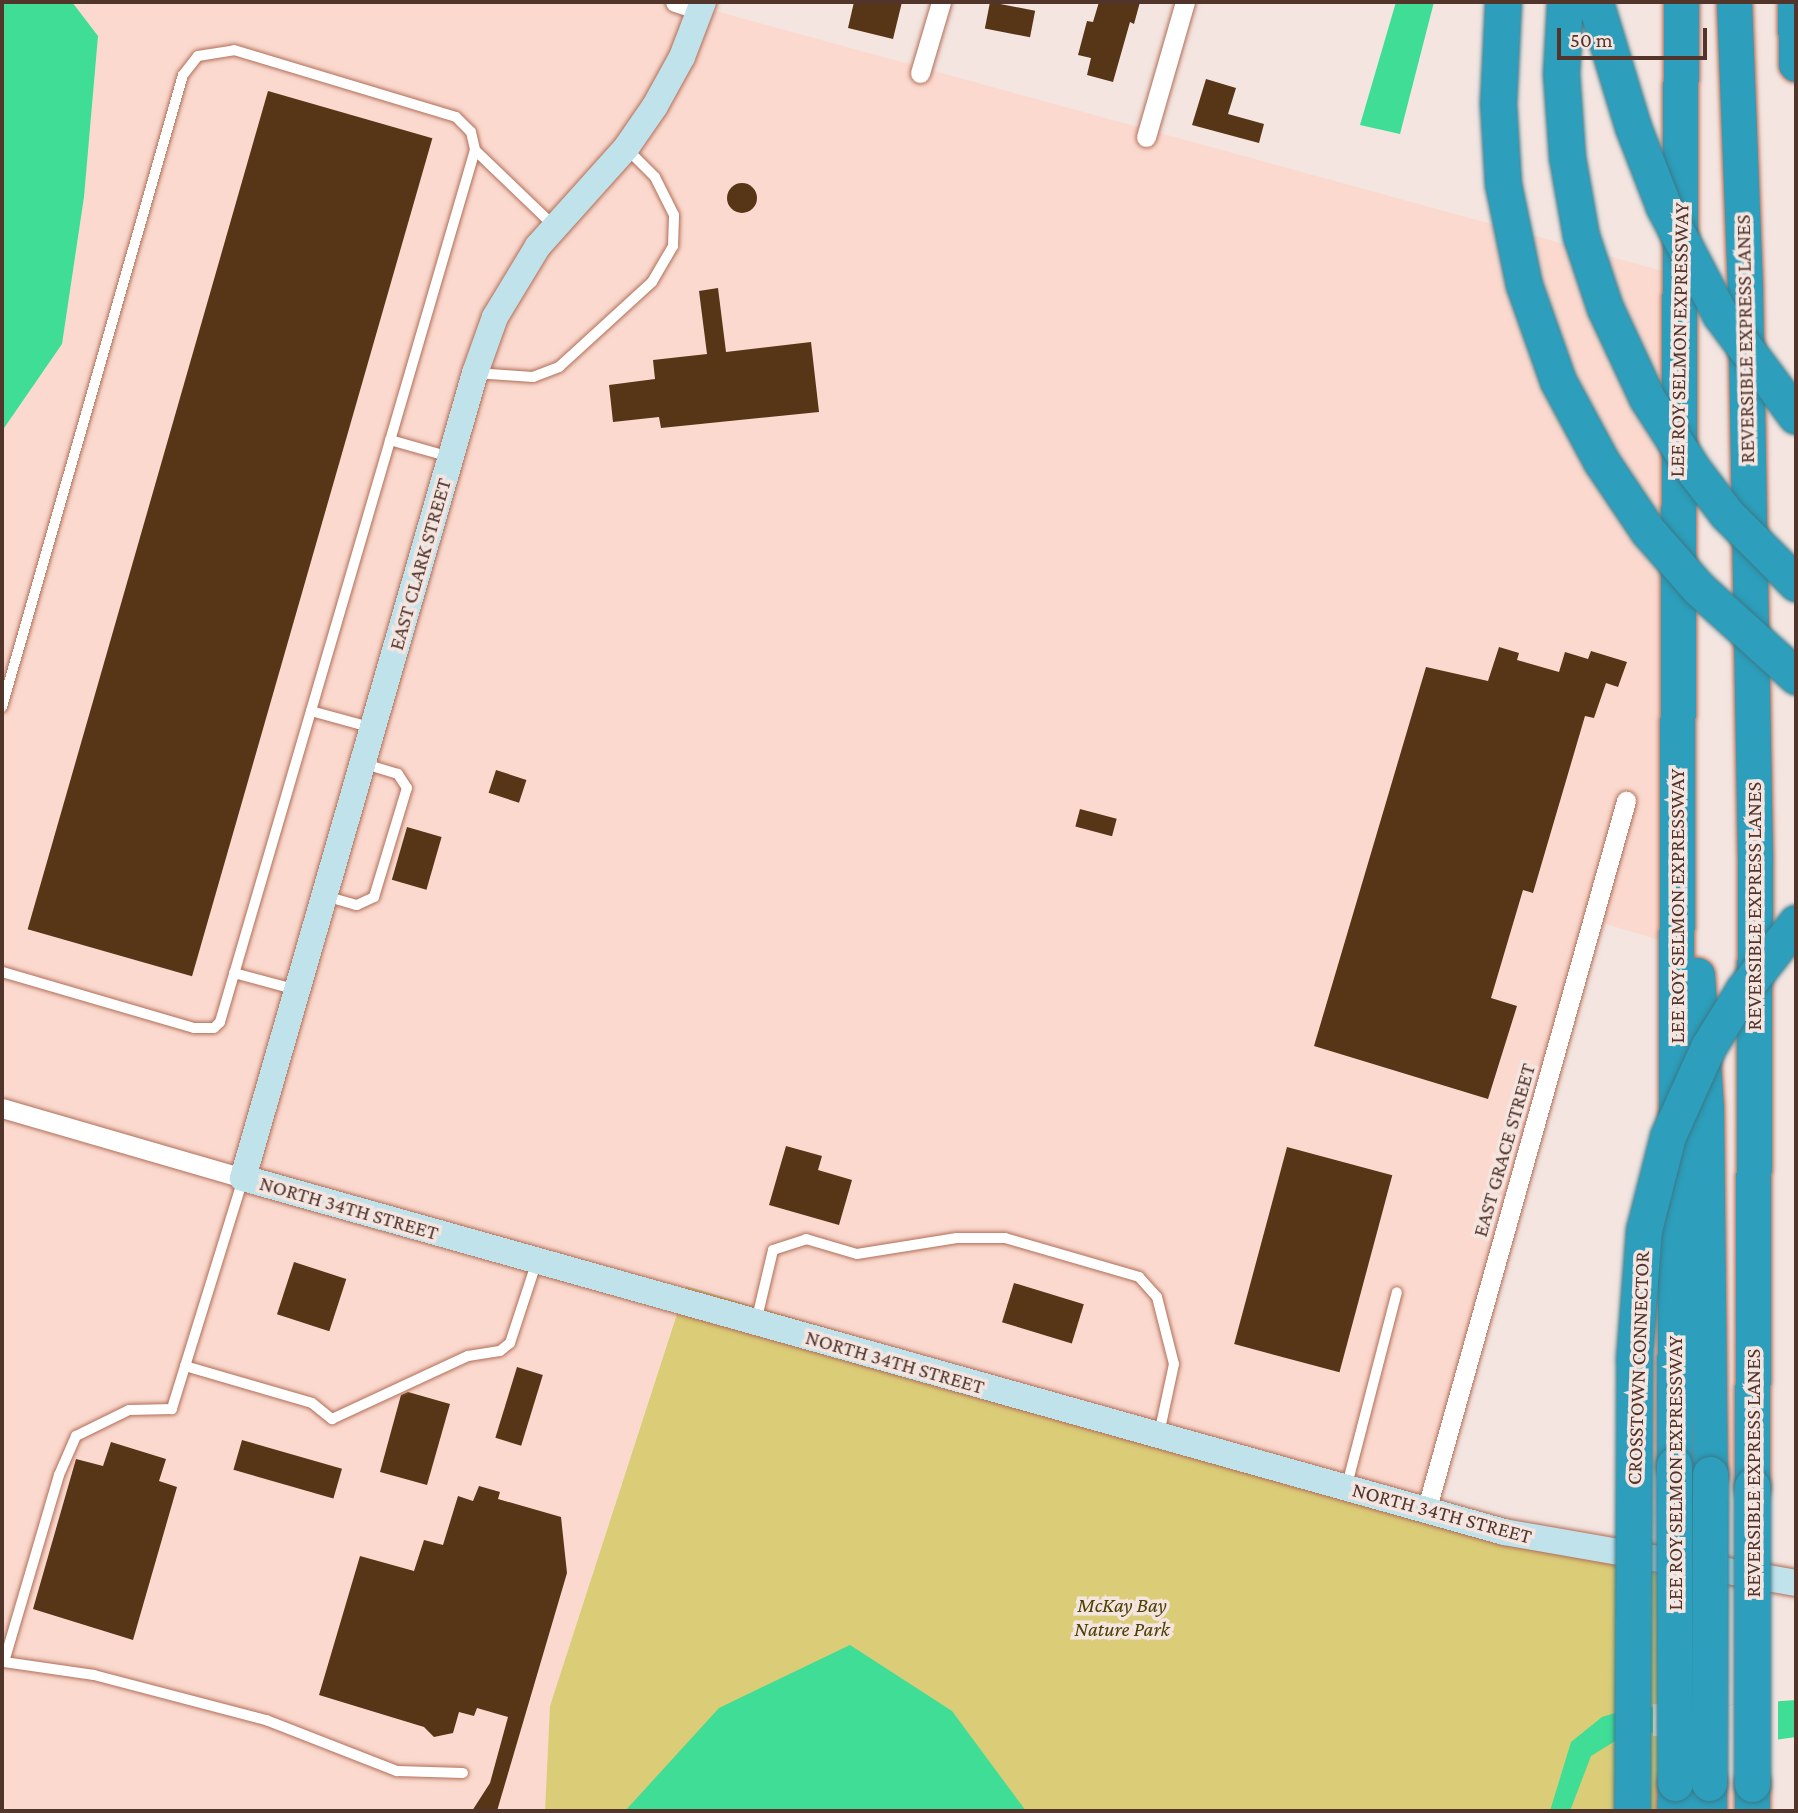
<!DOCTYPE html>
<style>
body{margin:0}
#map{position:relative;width:1798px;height:1813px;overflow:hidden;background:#f4e5e0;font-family:"Crimson Pro",serif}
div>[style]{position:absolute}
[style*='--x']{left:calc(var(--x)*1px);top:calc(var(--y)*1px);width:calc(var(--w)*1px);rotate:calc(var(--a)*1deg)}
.built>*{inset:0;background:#fbd9ce}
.green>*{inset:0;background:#dbcc77}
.water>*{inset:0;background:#3fdd96}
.pier>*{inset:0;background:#f4e5e0}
.building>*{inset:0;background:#573517;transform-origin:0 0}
.round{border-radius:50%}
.roads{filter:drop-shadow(0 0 2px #b16e58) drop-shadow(0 0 2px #b16e58)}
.lane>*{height:10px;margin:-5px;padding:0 5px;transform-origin:5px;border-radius:5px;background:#fff}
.street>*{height:19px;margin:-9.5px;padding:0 9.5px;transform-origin:9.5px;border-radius:9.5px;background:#fff}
.secondary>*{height:26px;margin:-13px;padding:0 13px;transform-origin:13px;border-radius:13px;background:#c0e2eb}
.highway>*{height:35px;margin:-17.5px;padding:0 17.5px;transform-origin:17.5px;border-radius:17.5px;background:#2d9ebb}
.bridges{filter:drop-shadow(0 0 2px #3a7988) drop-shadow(0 0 2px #3a7988)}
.highway-bridge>*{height:35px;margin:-17.5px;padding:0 17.5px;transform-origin:17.5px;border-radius:17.5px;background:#2d9ebb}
span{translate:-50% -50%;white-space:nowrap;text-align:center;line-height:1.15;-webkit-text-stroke:7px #f4e5e0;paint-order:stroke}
.street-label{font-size:21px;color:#51342a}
.park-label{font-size:21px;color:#4c4100;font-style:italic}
.frame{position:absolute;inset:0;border:4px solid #51342a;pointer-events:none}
.scale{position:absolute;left:1557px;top:28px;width:150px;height:32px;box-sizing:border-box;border:4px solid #51342a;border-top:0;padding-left:9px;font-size:21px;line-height:24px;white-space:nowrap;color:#51342a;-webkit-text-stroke:5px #f4e5e0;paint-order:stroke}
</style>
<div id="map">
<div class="built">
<div style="clip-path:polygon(72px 2px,683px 2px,1670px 273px,1660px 563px,1660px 940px,1602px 923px,1422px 1514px,686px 1284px,550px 1706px,545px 1811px,2px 1811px,2px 431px,62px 344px,84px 197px,98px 36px)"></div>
</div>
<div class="green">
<div style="clip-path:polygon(686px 1286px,1678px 1581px,1674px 1811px,545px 1811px,550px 1706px)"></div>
</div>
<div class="water">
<div style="clip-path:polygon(2px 2px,72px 2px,98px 36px,84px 197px,62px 344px,2px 431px)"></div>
<div style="clip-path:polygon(1396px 2px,1434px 2px,1400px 134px,1360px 125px)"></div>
<div style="clip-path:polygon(850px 1645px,952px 1711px,1026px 1811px,625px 1811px,719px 1708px)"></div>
<div style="clip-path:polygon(1796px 1700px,1796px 1737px,1774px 1740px,1669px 1730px,1620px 1738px,1591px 1756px,1570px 1811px,1550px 1811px,1571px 1742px,1602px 1717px,1642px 1705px,1662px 1710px)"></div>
</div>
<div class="pier">
<div style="clip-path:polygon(1778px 1698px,1778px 1743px,1653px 1736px,1653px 1704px,1711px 1708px)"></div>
</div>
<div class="building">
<div style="clip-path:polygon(854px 2px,902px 2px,893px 39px,848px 28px)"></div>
<div style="left:990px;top:2px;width:46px;height:27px;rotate:11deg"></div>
<div style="clip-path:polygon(1099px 2px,1140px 2px,1134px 24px,1130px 22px,1113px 82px,1087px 75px,1091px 58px,1078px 55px,1087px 21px,1093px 22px)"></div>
<div style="clip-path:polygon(1206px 79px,1236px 88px,1228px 114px,1264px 124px,1259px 143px,1192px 125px)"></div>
<div style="left:268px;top:91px;width:171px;height:872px;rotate:16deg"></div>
<div class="round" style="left:727px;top:183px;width:30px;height:30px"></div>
<div style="clip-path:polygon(718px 288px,726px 352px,811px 342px,819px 412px,661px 428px,659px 417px,613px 422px,609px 385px,655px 379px,653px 360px,707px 354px,699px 291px)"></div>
<div style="clip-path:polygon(1499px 647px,1519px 653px,1517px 660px,1559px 672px,1565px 652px,1588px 659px,1591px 651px,1627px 662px,1618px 687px,1606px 683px,1594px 718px,1585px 716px,1533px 893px,1523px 890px,1491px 998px,1517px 1006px,1488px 1099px,1314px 1046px,1426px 667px,1488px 681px)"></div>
<div style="left:496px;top:770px;width:32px;height:24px;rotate:18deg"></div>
<div style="left:1080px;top:809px;width:38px;height:18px;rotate:15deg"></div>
<div style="left:407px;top:827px;width:36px;height:55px;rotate:16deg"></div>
<div style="clip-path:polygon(786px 1146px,822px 1156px,818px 1170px,852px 1180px,839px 1225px,769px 1205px)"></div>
<div style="left:1287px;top:1147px;width:109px;height:204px;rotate:15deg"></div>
<div style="left:294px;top:1262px;width:55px;height:55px;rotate:18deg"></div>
<div style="left:1014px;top:1283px;width:73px;height:41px;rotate:17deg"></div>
<div style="left:517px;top:1367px;width:27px;height:74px;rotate:17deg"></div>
<div style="clip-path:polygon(408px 1392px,450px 1404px,427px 1485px,380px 1472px,401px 1395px)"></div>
<div style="left:242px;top:1440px;width:104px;height:31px;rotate:16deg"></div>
<div style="clip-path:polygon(111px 1442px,166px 1459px,159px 1481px,177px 1487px,133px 1640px,33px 1609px,76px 1459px,103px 1466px)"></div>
<div style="clip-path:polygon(479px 1486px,500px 1492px,498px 1499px,561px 1517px,567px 1573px,497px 1811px,472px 1811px,490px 1783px,508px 1717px,477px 1708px,474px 1716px,459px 1712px,453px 1733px,434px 1737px,424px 1727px,319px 1695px,360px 1556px,414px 1571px,424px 1540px,443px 1545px,458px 1496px,473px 1501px)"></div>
</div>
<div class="roads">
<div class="lane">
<div style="--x:475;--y:150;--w:111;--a:43.9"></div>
<div style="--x:475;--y:373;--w:58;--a:3.9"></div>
<div style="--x:533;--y:377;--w:28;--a:-21"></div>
<div style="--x:559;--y:367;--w:126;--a:-42.4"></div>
<div style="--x:652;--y:282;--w:42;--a:-59.7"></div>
<div style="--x:673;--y:246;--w:31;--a:-88"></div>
<div style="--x:674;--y:215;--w:42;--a:-116.6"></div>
<div style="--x:655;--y:177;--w:40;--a:-135"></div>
<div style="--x:390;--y:440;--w:62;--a:15.8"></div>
<div style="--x:2;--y:707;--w:657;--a:-74.02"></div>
<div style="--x:183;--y:75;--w:24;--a:-52"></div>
<div style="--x:198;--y:56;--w:36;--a:-9"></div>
<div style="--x:234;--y:50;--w:232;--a:16.8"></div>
<div style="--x:456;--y:117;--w:21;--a:45"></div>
<div style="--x:471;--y:132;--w:18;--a:77"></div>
<div style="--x:475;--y:150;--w:909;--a:106.3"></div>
<div style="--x:220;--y:1022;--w:8;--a:135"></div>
<div style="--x:214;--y:1028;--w:20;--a:180"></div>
<div style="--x:194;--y:1028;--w:200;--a:-163.7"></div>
<div style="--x:311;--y:711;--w:64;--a:15.3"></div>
<div style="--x:325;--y:896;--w:33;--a:16"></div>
<div style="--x:357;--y:905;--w:19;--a:-25"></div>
<div style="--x:374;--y:897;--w:114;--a:-73.2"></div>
<div style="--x:407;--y:788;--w:17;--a:-123"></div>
<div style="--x:398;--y:774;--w:37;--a:-163"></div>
<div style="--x:234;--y:973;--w:65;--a:15.1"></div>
<div style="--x:243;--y:1179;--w:241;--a:107.2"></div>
<div style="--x:172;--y:1409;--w:43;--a:178.7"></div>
<div style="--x:129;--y:1410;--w:59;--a:153.9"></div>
<div style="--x:76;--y:1436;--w:43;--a:113.6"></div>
<div style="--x:59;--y:1475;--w:195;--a:106.4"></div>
<div style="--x:4;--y:1662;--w:91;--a:8.2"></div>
<div style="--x:94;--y:1675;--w:178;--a:14.7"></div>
<div style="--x:266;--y:1720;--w:141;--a:21.3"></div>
<div style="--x:397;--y:1771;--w:66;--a:1.7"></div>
<div style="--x:756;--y:1322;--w:74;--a:-76.7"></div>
<div style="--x:773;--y:1250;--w:35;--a:-18"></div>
<div style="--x:806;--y:1239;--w:53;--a:16.4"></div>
<div style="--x:857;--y:1254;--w:101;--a:-9.1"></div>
<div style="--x:957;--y:1238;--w:48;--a:0"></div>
<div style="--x:1005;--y:1238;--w:140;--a:16.2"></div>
<div style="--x:1139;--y:1277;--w:27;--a:48"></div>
<div style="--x:1157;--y:1297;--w:69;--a:75.8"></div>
<div style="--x:1174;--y:1364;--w:72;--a:102.1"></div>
<div style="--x:185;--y:1366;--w:132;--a:16.2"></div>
<div style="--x:312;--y:1403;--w:26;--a:39"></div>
<div style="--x:332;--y:1419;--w:150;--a:-24.9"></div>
<div style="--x:468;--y:1356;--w:32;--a:-9"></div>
<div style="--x:500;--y:1351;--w:13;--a:-39"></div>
<div style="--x:510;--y:1343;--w:86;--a:-71.8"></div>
<div style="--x:1347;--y:1485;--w:199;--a:-75.5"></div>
</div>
<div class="street">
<div style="--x:675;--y:2;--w:26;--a:18"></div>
<div style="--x:920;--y:73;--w:74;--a:-73.5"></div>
<div style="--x:1146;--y:137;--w:141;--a:-73.9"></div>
<div style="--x:2;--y:1108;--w:251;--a:16.2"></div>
<div style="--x:1426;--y:1511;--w:738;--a:-74.27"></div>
</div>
<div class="secondary">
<div style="--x:703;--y:2;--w:59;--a:110.9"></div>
<div style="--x:682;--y:57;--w:56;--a:118.9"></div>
<div style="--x:655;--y:106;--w:51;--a:124.6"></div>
<div style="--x:626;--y:148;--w:132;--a:131.9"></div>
<div style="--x:538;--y:246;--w:83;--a:121.2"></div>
<div style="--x:495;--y:317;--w:59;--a:109.7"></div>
<div style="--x:475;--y:373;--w:838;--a:106.08"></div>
<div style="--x:243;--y:1178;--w:1310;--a:15.68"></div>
<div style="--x:1504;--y:1532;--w:296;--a:9.9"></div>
</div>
<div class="highway">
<div style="--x:1734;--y:2;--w:290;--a:87.8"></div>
<div style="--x:1745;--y:292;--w:565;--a:88.99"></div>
<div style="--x:1755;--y:857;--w:629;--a:90.27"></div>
<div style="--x:1795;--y:2;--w:62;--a:89.1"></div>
<div style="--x:1697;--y:975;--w:133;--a:86.1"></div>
<div style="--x:1706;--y:1108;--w:366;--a:89.4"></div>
<div style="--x:1674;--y:1465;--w:1463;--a:-89.73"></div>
<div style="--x:1709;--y:1783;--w:28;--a:90"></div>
<div style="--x:1674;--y:1811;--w:28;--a:-88"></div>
<div style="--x:1752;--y:1811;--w:27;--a:-90"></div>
</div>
</div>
<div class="bridges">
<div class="highway-bridge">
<div style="--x:1503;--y:2;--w:101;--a:92.8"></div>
<div style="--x:1498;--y:103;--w:81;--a:86.5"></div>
<div style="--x:1503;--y:184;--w:103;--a:78.3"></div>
<div style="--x:1524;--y:285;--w:102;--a:70.5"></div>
<div style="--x:1558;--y:381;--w:91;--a:61.7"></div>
<div style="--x:1601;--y:461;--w:84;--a:56.1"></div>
<div style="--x:1648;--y:531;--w:76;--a:48.7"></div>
<div style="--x:1698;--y:588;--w:132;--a:41.9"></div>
<div style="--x:1565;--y:2;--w:71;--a:93.2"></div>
<div style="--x:1561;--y:73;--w:84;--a:85.9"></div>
<div style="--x:1567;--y:157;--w:80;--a:80"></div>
<div style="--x:1581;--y:236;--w:76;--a:71.6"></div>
<div style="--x:1605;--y:308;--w:99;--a:65"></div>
<div style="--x:1647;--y:398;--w:87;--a:57.2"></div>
<div style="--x:1694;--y:471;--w:54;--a:52.5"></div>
<div style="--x:1727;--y:514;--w:98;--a:45"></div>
<div style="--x:1595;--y:2;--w:131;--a:73.1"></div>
<div style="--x:1633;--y:127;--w:86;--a:68.8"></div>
<div style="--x:1664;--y:207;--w:121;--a:62.4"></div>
<div style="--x:1720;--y:314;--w:127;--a:53.3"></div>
<div style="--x:1674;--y:1465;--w:318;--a:89.8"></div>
<div style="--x:1709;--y:1783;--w:309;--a:-89.8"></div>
<div style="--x:1752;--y:1784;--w:298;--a:-90"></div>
<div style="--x:1632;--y:1811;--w:452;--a:-89.7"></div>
<div style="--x:1634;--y:1359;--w:129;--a:-85.6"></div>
<div style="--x:1644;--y:1230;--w:97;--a:-75.7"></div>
<div style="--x:1668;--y:1136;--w:98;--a:-65.8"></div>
<div style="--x:1708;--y:1047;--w:68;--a:-58.2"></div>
<div style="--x:1744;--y:989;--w:84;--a:-51.8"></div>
</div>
</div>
<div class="street-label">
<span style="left:1745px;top:339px;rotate:-91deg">REVERSIBLE EXPRESS LANES</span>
<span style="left:1679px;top:340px;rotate:-89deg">LEE ROY SELMON EXPRESSWAY</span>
<span style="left:420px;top:564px;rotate:-74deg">EAST CLARK STREET</span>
<span style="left:1677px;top:906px;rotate:-90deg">LEE ROY SELMON EXPRESSWAY</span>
<span style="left:1754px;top:906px;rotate:-90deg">REVERSIBLE EXPRESS LANES</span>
<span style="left:1504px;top:1150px;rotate:-74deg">EAST GRACE STREET</span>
<span style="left:349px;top:1208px;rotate:16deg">NORTH 34TH STREET</span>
<span style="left:895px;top:1362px;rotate:16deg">NORTH 34TH STREET</span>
<span style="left:1638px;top:1368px;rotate:-88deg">CROSSTOWN CONNECTOR</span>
<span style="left:1675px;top:1473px;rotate:-90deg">LEE ROY SELMON EXPRESSWAY</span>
<span style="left:1753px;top:1473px;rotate:-90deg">REVERSIBLE EXPRESS LANES</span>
<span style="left:1442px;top:1513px;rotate:15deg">NORTH 34TH STREET</span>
</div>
<div class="park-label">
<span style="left:1122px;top:1617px">McKay Bay<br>Nature Park</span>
</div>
<div class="frame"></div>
<div class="scale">50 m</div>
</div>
